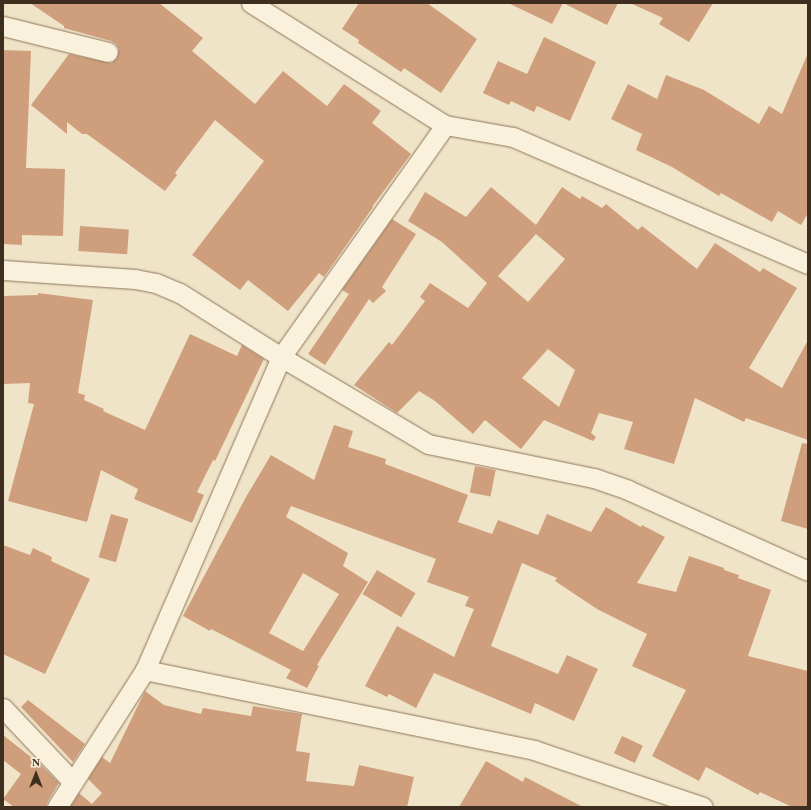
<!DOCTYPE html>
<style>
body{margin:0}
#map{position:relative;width:811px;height:810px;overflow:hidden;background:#f0e4c8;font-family:"Times New Roman",serif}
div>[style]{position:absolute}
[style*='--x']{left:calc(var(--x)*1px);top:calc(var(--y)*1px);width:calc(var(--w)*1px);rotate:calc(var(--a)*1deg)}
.building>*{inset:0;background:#cf9f7d;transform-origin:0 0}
.roads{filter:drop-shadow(0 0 1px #8d765c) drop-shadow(0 0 1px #8d765c)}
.minor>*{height:19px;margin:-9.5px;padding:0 9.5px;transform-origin:9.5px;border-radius:9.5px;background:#faf1dc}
span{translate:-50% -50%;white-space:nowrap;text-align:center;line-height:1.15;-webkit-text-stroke:3px #f7eed8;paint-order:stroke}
.frame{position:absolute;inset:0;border:4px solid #3d2e20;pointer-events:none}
.north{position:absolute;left:16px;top:754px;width:40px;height:40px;-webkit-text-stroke:3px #f7eed8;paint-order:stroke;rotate:0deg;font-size:11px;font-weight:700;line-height:16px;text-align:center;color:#3d2e20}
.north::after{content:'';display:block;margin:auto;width:14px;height:18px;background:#3d2e20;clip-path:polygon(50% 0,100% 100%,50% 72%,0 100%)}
</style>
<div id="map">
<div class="building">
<div style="clip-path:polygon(30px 3px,159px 3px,203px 38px,192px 51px,255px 104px,283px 71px,327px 106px,344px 84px,381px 111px,372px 123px,411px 154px,372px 207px,373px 207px,324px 277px,319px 273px,288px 311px,248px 280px,240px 290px,192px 255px,264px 161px,215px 120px,175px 173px,177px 175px,165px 191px,87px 134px,82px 134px,67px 122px,67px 134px,31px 105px,69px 54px,111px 63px,116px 59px,119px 49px,116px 44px,111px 41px,64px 28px,64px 26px)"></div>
<div style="clip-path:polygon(359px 3px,427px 3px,477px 39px,441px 93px,404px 68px,401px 72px,358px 43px,359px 40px,342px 29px)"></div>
<div style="clip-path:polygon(508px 3px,618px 3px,607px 25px,563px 3px,552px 24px)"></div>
<div style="clip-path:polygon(630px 3px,713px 3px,689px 42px,659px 24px,663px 18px)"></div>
<div style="clip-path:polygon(544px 37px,596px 62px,570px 121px,537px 106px,534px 112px,511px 101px,509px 105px,483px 93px,498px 61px,527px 74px)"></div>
<div style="clip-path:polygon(3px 50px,31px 51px,26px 168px,65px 169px,63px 236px,22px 235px,22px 245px,3px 244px)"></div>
<div style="clip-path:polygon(808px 53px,808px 213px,801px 225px,778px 211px,772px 222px,721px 193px,719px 196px,672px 167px,636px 150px,642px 134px,611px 119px,628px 84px,657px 99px,666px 75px,704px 90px,759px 124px,769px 106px,782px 114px)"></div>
<div style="clip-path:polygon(evenodd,491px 187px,536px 225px,562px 187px,580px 199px,582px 196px,602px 208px,606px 204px,638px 230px,642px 226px,697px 269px,715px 243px,760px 272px,763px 268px,797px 288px,749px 368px,782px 388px,808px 340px,808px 440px,746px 418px,744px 422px,695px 398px,674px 464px,624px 449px,633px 422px,599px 413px,591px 433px,596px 437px,593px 441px,544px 420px,521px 449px,485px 420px,473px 434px,435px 401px,419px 391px,397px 413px,354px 385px,389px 342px,392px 345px,425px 301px,420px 297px,430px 283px,468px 308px,487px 283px,442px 242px,408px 221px,425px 192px,466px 217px,491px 187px,536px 234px,565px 259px,528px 302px,498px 276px,536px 234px,491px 187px,548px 349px,575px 370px,559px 407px,522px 378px,548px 349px)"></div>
<div style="clip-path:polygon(392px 219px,416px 234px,382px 287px,386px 291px,373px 303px,369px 299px,325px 365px,308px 354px,349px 294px,342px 290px)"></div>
<div style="left:80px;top:226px;width:49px;height:25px;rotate:4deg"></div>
<div style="clip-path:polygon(38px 293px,93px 300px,78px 393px,85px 395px,84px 400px,104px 409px,103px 411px,145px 430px,190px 334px,237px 356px,242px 345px,264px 359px,215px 461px,213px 460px,197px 492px,204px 495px,192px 523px,134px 499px,138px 489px,101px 470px,87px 522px,8px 501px,34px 404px,28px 403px,30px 383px,3px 384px,3px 296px,38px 295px)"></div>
<div style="clip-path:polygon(evenodd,334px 425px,353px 431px,348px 447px,386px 459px,385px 464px,468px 495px,458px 522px,492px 534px,498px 520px,538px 535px,547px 514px,591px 532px,606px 507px,641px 527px,642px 525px,665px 537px,637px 583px,676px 592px,689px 556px,724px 568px,724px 570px,739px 575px,738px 578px,771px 590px,748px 656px,808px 671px,808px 807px,792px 807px,760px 792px,758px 795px,706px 767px,699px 781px,652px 756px,686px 690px,632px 666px,647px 634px,597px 609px,555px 581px,557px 578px,522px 563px,491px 646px,558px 674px,567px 655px,598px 669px,574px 721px,535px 703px,531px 714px,434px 673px,416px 708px,389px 694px,387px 697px,365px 686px,397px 626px,454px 657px,474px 609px,465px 606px,469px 597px,427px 582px,436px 559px,291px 506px,286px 517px,348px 553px,343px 566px,368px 582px,317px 665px,319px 666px,307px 688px,286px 678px,291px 670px,211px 629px,210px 631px,183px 616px,246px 497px,271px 455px,314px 480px,334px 425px,303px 573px,339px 594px,303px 651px,269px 633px,303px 573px)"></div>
<div style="clip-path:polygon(802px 443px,808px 444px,808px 529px,781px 521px)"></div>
<div style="left:475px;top:466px;width:21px;height:27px;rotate:11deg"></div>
<div style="left:111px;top:514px;width:18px;height:45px;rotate:16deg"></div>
<div style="clip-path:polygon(3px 545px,30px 555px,33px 548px,52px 557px,51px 561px,90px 579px,45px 674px,3px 654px)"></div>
<div style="left:377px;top:570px;width:45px;height:28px;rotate:31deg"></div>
<div style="clip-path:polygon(145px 691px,164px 705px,201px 714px,203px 708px,251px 716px,253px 706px,302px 714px,296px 751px,310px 753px,306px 781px,354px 786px,359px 765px,414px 777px,407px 807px,70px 807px,79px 793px,92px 804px,102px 793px,88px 779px,102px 757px,110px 763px)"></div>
<div style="clip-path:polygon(28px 700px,85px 744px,73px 762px,21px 707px)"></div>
<div style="clip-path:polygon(3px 735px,41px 765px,59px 783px,48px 801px,46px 807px,14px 807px,3px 799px,21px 774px,3px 760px)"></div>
<div style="left:622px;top:736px;width:23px;height:19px;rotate:25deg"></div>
<div style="clip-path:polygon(486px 761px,523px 782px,525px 777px,583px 807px,459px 807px)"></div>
</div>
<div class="roads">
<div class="minor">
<div style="--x:251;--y:3;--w:229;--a:32.2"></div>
<div style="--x:445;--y:125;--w:69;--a:10"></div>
<div style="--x:513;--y:137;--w:321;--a:23.3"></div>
<div style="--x:3;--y:26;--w:108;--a:13.9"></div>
<div style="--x:3;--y:270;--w:132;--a:3.9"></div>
<div style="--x:135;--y:279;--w:21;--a:11"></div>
<div style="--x:156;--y:283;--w:26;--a:23"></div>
<div style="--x:180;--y:293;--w:120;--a:32.4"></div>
<div style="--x:281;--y:357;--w:171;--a:30.6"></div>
<div style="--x:428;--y:444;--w:169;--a:11.6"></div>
<div style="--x:594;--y:478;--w:36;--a:19"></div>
<div style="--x:628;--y:490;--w:197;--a:24.2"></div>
<div style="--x:145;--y:670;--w:397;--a:11.6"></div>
<div style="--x:534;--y:750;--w:178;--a:18.6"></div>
<div style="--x:3;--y:708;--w:102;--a:46.6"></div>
<div style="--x:57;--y:807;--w:163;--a:-57.3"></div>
<div style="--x:145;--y:670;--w:341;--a:-66.5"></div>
<div style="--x:281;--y:357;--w:284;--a:-54.7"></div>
</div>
</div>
<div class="frame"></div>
<div class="north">N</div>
</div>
